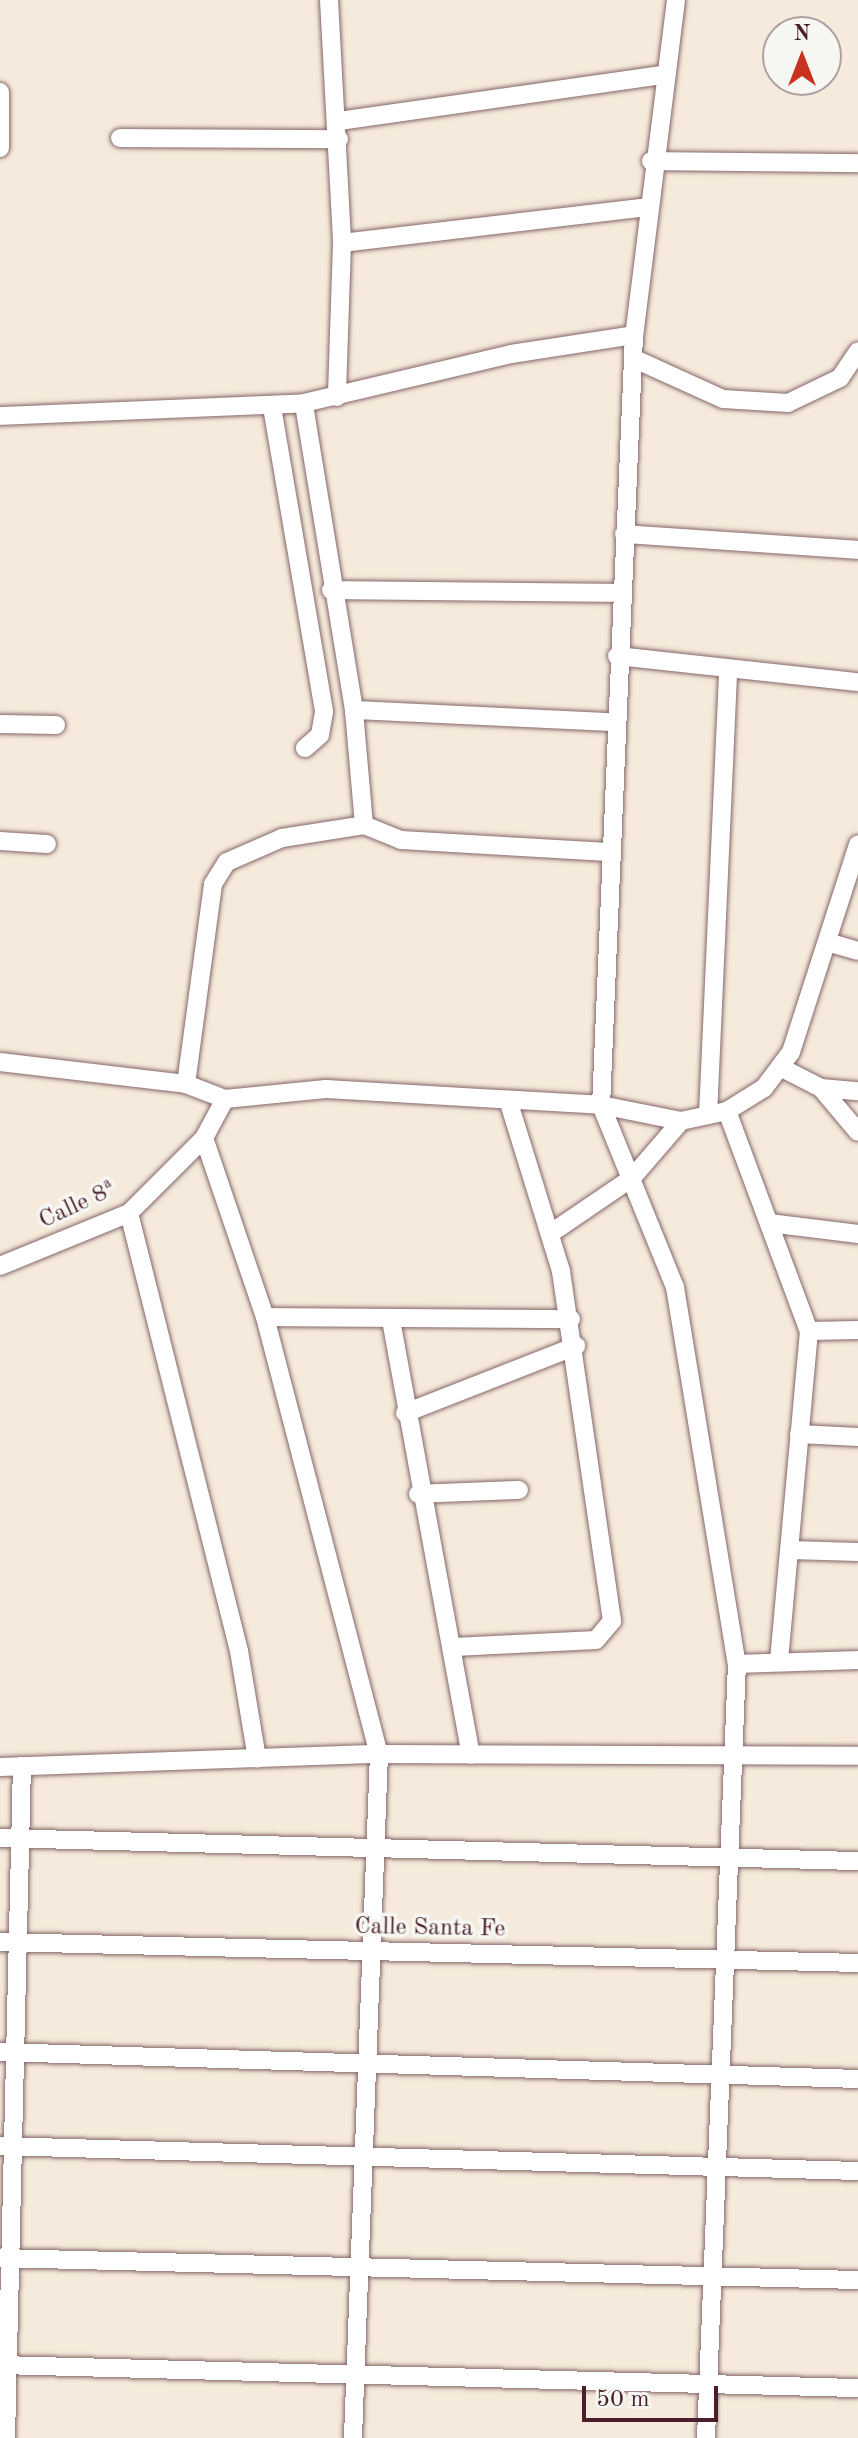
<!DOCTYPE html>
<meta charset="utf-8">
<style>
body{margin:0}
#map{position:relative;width:858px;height:2438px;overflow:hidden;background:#f5eadb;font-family:"Old Standard TT",serif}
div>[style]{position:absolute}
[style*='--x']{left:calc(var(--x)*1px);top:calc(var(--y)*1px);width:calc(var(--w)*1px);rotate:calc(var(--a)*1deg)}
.roads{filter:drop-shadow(0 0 2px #866669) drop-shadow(0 0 2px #866669)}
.minor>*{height:18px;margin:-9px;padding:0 9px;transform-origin:9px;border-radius:9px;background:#fff}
span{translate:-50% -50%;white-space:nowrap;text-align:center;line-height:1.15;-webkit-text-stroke:7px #f6f6f2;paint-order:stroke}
.street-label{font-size:24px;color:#4a1f2b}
.north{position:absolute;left:762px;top:16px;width:80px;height:80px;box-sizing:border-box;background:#f6f6f2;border:2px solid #b1a0a2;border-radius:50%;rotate:0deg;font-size:22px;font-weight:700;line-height:32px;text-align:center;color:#4a1f2b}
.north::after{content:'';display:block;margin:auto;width:28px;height:36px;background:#c8321e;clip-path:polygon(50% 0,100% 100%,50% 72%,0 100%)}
.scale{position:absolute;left:582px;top:2386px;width:136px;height:36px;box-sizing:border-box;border:4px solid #4a1f2b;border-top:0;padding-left:10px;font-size:24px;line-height:28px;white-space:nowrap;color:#4a1f2b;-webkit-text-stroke:6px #f6f6f2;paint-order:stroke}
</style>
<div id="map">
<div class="roads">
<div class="minor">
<div style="--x:329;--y:0;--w:243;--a:86.9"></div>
<div style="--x:342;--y:243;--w:154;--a:91.9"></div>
<div style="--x:676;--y:0;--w:338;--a:97.1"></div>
<div style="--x:634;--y:335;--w:771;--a:92.45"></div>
<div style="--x:601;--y:1105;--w:196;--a:67.9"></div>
<div style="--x:675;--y:1287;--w:382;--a:80.7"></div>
<div style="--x:0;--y:92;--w:56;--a:90"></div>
<div style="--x:339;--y:121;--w:328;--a:-8.1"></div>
<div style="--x:120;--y:138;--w:219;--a:0.3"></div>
<div style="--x:651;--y:161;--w:207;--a:0.6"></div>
<div style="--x:342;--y:243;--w:307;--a:-6.7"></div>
<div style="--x:637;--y:360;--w:94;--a:24.4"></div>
<div style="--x:723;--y:399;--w:65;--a:3.5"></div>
<div style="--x:788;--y:403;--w:58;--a:-25.7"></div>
<div style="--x:840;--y:378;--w:32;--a:-56"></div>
<div style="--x:272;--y:407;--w:309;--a:80.3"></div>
<div style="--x:324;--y:712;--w:23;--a:100"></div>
<div style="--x:320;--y:735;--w:20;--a:139"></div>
<div style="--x:0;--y:416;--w:304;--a:-2.4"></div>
<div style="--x:304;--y:403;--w:213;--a:-13.3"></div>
<div style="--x:511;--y:354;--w:124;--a:-8.8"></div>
<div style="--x:624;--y:534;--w:235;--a:3.9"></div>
<div style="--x:331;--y:590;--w:288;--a:0.6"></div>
<div style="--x:617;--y:656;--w:242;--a:6.2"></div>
<div style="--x:354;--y:710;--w:259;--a:2.7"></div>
<div style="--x:0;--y:724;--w:56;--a:1"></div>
<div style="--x:364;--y:825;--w:40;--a:22"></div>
<div style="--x:401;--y:840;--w:207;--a:3.3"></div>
<div style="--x:0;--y:841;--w:47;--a:3.7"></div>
<div style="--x:827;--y:942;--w:32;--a:16"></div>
<div style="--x:0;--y:1062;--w:187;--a:6.7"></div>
<div style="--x:186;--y:1084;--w:42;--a:21"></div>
<div style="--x:225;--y:1099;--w:101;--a:-5.7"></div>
<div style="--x:326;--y:1089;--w:275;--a:3.3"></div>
<div style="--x:601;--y:1105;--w:82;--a:11.3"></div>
<div style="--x:681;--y:1121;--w:47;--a:-12.3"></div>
<div style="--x:727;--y:1111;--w:44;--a:-31.9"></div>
<div style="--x:764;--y:1088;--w:45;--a:-53.1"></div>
<div style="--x:791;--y:1052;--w:218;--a:-72.1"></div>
<div style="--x:780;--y:1067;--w:46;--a:27.1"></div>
<div style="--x:821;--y:1088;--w:37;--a:5"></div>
<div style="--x:186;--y:1084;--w:202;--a:-82.3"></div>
<div style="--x:213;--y:884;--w:26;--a:-58"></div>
<div style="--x:227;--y:862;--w:60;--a:-23.6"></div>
<div style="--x:282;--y:838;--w:83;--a:-9"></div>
<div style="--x:364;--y:825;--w:115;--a:-95"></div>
<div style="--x:354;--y:710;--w:311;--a:-99.3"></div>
<div style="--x:821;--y:1088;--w:57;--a:49.9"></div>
<div style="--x:727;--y:1111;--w:235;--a:69.6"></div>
<div style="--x:809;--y:1331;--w:332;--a:95.2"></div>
<div style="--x:708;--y:1115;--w:447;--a:-87.4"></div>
<div style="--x:204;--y:1138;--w:189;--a:71.2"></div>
<div style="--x:265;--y:1317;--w:452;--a:75.4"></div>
<div style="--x:379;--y:1754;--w:684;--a:92.18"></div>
<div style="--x:129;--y:1213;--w:452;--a:75.9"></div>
<div style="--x:239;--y:1651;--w:109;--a:80.5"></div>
<div style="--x:769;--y:1223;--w:90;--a:7"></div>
<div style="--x:551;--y:1233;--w:98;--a:-34.2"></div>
<div style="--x:632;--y:1178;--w:75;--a:-49.3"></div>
<div style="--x:0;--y:1266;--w:139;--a:-22.3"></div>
<div style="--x:129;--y:1213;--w:106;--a:-45"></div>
<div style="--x:204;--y:1138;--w:44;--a:-61.7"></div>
<div style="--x:265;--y:1317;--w:306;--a:0.4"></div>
<div style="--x:391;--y:1320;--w:442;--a:79.6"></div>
<div style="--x:809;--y:1331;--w:49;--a:-1.2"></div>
<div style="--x:405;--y:1413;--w:184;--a:-21.4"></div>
<div style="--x:799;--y:1434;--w:59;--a:2.9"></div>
<div style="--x:418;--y:1494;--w:101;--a:-2.3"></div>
<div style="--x:790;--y:1550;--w:68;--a:1.7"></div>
<div style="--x:454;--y:1647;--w:142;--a:-2.8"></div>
<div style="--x:596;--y:1640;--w:25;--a:-50"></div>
<div style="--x:612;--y:1621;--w:354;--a:-98.3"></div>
<div style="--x:561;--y:1271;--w:179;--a:-107.2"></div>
<div style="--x:0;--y:1767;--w:379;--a:-2"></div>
<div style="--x:379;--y:1754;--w:479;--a:0.2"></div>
<div style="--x:0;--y:1838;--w:858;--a:1.54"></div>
<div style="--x:0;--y:1942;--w:858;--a:1.4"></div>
<div style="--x:0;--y:2052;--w:858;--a:1.8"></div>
<div style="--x:0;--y:2146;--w:858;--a:1.67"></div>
<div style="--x:0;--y:2258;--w:858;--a:1.47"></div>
<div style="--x:0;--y:2365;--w:858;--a:1.54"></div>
<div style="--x:6;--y:2438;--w:672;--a:-88.64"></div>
<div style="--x:706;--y:2438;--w:775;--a:-87.71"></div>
<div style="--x:737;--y:1664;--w:121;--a:-1.9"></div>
</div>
</div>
<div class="street-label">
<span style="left:78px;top:1206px;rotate:-25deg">Calle 8ª</span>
<span style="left:430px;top:1929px;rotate:1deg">Calle Santa Fe</span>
</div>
<div class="north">N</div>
<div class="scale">50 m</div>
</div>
